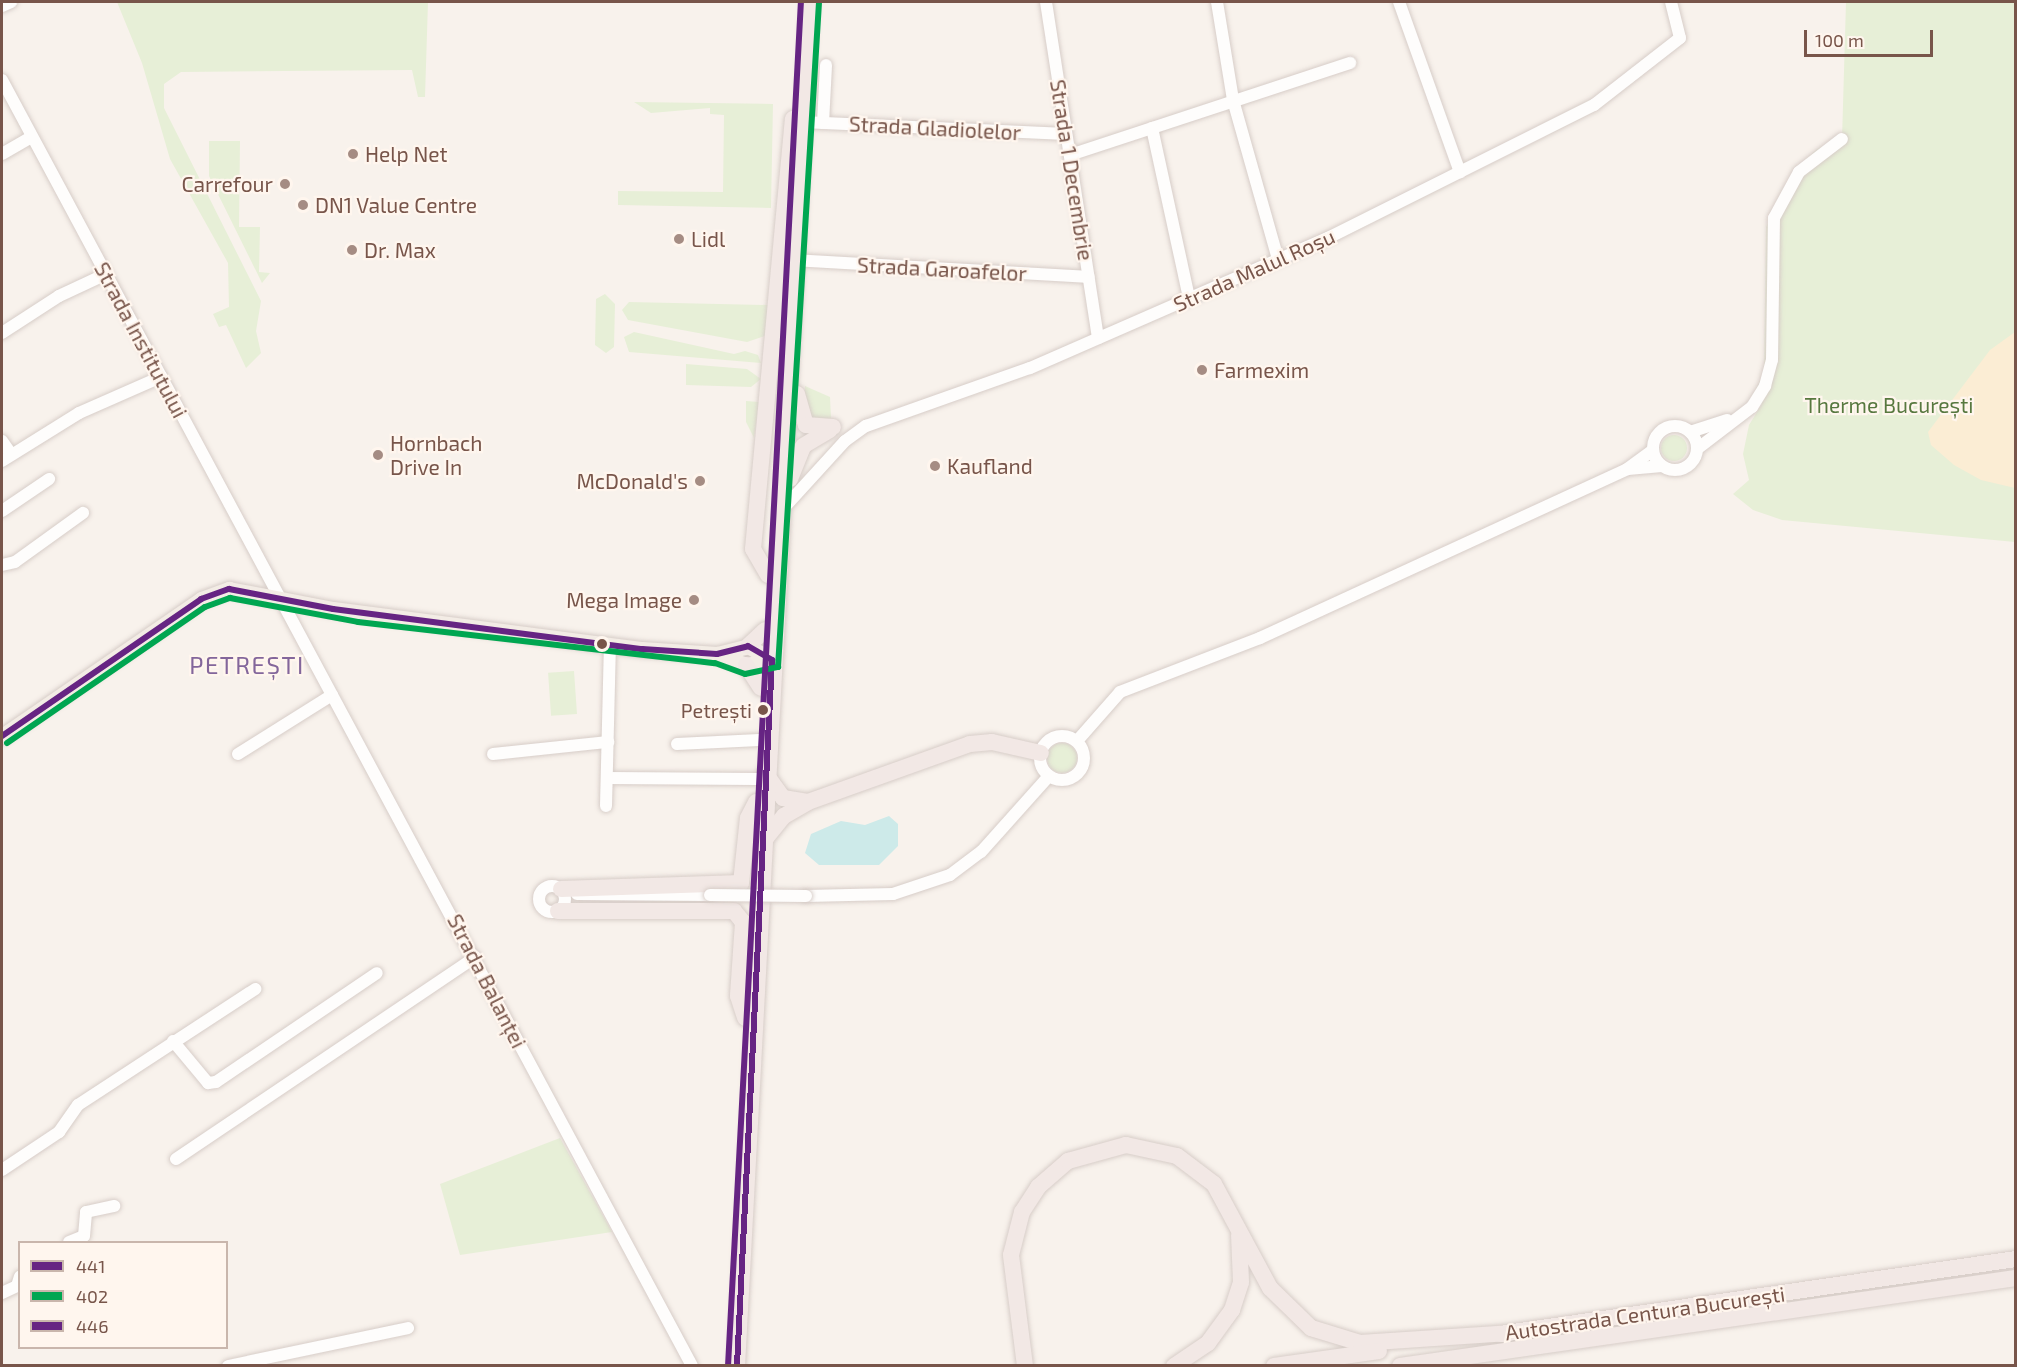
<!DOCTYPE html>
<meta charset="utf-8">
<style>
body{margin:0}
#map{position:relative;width:2017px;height:1367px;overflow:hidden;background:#f8f2ec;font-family:"Exo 2",sans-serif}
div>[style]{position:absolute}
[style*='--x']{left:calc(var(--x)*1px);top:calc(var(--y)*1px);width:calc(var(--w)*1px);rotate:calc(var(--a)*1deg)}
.green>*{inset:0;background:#e7efd7;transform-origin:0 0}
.round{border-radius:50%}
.sand>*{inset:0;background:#fbedd4}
.water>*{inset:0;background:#cdeae9}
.roads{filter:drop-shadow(0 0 2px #d7cdc8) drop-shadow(0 0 2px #d7cdc8)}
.minor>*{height:12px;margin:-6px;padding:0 6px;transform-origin:6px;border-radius:6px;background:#fefdfc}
.minor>.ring{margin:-6px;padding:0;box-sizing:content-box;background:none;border:12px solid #fefdfc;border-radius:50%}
.major>*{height:15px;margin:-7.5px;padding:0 7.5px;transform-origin:7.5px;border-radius:7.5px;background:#f3ece5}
.highway>*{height:16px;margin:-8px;padding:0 8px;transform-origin:8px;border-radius:8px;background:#f2e8e5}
.bridges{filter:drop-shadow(0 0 2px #d7cdc8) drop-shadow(0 0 2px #d7cdc8)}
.minor-bridge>*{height:12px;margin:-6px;padding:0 6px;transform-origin:6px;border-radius:6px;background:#fefdfc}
.bus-1>*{height:6px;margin:-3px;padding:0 3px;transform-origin:3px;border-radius:3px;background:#662483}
.bus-2>*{height:6px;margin:-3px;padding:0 3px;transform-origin:3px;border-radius:3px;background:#00a651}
.bus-3>*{height:6px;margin:-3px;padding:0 3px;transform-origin:3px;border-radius:3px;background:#662483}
.dots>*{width:16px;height:16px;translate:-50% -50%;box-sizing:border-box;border:3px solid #fff6ee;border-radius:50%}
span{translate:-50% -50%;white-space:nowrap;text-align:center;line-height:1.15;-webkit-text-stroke:4.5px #fff6ee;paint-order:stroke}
.bus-label{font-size:20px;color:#78554a}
.right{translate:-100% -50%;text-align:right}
.street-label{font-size:21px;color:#78554a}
.poi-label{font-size:21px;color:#78554a}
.left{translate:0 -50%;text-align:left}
.park-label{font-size:21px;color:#57783f}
.quarter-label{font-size:24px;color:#83669b;letter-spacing:1.5px}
.frame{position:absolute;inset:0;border:3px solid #78554a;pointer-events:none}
.legend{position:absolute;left:18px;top:1241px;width:210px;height:108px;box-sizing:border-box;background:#fff6ee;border:2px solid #c9b6ac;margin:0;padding:8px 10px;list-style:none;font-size:18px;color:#78554a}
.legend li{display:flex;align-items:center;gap:12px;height:30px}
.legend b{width:30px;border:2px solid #c9b6ac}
.scale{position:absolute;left:1804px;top:30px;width:129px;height:27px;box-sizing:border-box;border:3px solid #78554a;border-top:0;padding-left:8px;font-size:18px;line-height:21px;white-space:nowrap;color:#78554a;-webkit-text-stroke:4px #fff6ee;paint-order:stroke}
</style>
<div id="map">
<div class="green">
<div style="clip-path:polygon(117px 2px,428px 2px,425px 97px,418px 97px,412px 70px,181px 72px,164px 84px,164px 108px,261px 301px,256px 331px,261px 353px,246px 368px,226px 325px,219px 327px,213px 314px,229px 307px,228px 263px,170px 159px,142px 63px)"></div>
<div style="clip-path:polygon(1846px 2px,2015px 2px,2015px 542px,1782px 520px,1753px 510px,1733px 494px,1749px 480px,1743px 454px,1749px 425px,1762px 404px,1753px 394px,1764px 373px,1766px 227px,1796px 169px,1817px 149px,1842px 139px)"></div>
<div style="clip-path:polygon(634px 102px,773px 104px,771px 208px,618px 205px,618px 191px,723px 192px,724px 115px,710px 114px,710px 108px,651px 113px)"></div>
<div style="clip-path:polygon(209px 141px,240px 141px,239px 227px,260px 227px,259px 272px,270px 273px,262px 283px,209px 176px)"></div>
<div style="clip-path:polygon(605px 294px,615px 304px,614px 347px,606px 353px,595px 345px,596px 299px)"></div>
<div style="clip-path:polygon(629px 302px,769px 305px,765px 336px,747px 342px,628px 320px,622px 310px)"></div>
<div style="clip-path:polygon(634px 332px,734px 354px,745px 351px,758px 355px,761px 363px,629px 352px,624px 337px)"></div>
<div style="clip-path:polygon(686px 364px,747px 369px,761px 379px,751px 387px,686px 385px)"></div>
<div style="clip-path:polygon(805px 386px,830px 397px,831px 418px,818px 423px,804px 410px)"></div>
<div style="clip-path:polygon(746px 401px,759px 402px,754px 438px,746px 422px)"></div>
<div class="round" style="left:1661px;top:435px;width:26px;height:26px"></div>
<div style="left:574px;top:671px;width:43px;height:26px;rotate:86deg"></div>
<div class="round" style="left:1047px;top:743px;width:30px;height:30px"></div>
<div style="clip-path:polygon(560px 1138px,612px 1232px,460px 1255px,440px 1184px)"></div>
</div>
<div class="sand">
<div style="clip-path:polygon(2015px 332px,2016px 332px,2015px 488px,1981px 480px,1954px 465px,1931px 445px,1928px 432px,1990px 350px)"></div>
</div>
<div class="water">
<div style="clip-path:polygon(889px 816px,898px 824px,898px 846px,879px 865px,819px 865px,805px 853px,811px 834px,841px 821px,865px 825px)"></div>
</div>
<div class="roads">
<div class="minor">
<div style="--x:1046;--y:2;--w:340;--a:81.2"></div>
<div style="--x:1217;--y:2;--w:99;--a:80.7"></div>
<div style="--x:1233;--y:100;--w:165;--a:74.2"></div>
<div style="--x:1399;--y:2;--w:181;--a:70.3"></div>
<div style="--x:2;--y:6;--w:10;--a:-24"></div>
<div style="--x:2;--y:80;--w:1459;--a:61.78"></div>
<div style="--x:803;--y:122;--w:263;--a:2.6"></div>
<div style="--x:823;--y:123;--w:58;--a:-87"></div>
<div style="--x:1152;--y:128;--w:174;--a:77.7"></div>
<div style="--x:2;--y:154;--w:34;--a:-30"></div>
<div style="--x:1070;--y:155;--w:295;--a:-18.2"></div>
<div style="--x:794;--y:260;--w:295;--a:3.3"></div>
<div style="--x:2;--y:333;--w:68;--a:-33"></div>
<div style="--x:59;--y:296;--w:52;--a:-25.1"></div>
<div class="ring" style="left:1653px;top:426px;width:32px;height:32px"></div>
<div style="--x:1690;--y:432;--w:39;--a:-18"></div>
<div style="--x:2;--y:441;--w:16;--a:55"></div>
<div style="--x:1697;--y:449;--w:69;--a:-37.4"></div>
<div style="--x:1752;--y:407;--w:25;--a:-58"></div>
<div style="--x:1765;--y:386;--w:27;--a:-75"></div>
<div style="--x:1772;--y:360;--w:142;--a:-89.2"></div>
<div style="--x:1774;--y:218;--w:52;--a:-61.5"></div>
<div style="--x:1799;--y:172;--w:54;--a:-37.5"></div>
<div style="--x:2;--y:461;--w:91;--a:-31.9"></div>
<div style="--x:79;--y:413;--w:90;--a:-23.7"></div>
<div style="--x:1628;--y:469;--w:34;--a:-5"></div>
<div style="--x:782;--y:510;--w:93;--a:-47.6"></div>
<div style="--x:845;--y:441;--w:26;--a:-36"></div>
<div style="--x:866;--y:426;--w:174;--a:-19.5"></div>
<div style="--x:1030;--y:368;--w:325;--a:-23.6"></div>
<div style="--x:1328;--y:238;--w:297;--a:-26.6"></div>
<div style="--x:1594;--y:105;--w:109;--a:-37.9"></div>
<div style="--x:1680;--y:38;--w:37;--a:-104"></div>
<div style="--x:2;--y:511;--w:57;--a:-34.2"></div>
<div style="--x:2;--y:565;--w:13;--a:-13"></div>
<div style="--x:15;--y:562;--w:84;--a:-35.8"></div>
<div class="ring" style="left:1040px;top:736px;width:32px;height:32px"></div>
<div style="--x:1077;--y:741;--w:65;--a:-48.7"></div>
<div style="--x:1120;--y:692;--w:150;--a:-21.1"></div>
<div style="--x:1260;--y:638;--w:404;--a:-24.7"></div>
<div style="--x:1627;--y:469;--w:32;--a:-36"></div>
<div style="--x:677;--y:744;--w:82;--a:-2.8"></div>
<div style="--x:238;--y:754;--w:111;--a:-32.1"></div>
<div style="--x:493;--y:754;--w:116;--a:-6"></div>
<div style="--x:607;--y:778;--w:150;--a:0.4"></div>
<div style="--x:606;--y:806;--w:161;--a:-88.6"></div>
<div class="ring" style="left:539px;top:886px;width:14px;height:14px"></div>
<div style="--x:577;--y:894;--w:133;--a:0.4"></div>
<div style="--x:806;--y:896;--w:87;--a:-1.3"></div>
<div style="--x:893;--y:894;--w:60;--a:-18.4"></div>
<div style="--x:950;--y:875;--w:39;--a:-37"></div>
<div style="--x:981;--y:852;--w:102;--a:-48.2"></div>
<div style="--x:173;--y:1041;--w:55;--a:50.2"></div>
<div style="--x:208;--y:1083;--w:8;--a:-7"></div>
<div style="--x:216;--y:1082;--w:194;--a:-34.1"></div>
<div style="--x:176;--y:1159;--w:361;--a:-34"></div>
<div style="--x:2;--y:1170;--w:69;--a:-33.7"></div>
<div style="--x:59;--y:1132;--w:33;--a:-55"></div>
<div style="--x:78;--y:1105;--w:212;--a:-33.2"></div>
<div style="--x:69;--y:1242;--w:16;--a:-22"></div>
<div style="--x:84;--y:1236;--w:24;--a:-85"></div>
<div style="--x:86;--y:1212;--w:29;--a:-12"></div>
<div style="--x:2;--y:1293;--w:17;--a:-25"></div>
<div style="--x:17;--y:1286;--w:10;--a:-73"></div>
<div style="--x:228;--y:1366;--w:184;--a:-11.9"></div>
</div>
<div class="major">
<div style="--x:2;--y:736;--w:242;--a:-34.5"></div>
<div style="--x:201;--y:599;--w:30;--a:-20"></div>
<div style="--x:229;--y:589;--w:106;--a:10.9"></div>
<div style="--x:333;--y:609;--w:312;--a:7.4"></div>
<div style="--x:642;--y:649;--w:75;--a:3.8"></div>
<div style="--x:717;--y:654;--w:32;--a:-14"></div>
<div style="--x:748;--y:646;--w:28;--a:30"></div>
<div style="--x:772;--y:660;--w:26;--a:169"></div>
<div style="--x:746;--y:665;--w:31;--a:-159"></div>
</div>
<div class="highway">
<div style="--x:797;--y:394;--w:32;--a:74"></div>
<div style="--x:806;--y:425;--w:27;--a:4"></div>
<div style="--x:790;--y:479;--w:35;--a:-68"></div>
<div style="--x:803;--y:446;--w:31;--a:-31"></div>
<div style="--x:768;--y:575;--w:30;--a:-120"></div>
<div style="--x:753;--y:549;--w:432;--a:-84.7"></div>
<div style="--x:748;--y:646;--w:23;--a:-43"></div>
<div style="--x:746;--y:665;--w:27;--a:57"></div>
<div style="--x:765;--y:773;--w:31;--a:54"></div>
<div style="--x:783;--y:798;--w:25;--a:9"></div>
<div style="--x:762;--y:843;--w:35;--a:-51"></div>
<div style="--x:784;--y:816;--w:28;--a:-30"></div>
<div style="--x:808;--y:802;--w:172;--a:-19.7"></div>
<div style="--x:970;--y:744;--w:22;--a:-5"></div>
<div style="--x:992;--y:742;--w:50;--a:12.7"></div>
<div style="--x:561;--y:889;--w:180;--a:-1.9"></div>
<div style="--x:741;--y:883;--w:65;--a:-83.9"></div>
<div style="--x:748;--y:818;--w:18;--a:-63"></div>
<div style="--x:558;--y:911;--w:176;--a:0"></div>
<div style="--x:734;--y:911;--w:14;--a:51"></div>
<div style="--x:743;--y:922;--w:74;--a:93.9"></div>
<div style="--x:738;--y:996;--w:23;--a:72"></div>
<div style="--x:1500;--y:1334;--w:521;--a:-8.27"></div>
<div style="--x:737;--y:1366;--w:1366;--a:-86.94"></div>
<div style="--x:1025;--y:1366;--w:112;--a:-97.2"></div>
<div style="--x:1011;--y:1255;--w:44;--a:-75.7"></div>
<div style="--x:1022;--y:1212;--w:30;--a:-57"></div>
<div style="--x:1038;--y:1187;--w:40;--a:-41"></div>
<div style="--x:1068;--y:1161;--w:60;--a:-15.4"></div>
<div style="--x:1126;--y:1145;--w:52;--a:12.2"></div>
<div style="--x:1177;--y:1156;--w:46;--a:37.1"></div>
<div style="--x:1214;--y:1184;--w:118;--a:61.7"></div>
<div style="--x:1270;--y:1288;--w:57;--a:44.3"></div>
<div style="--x:1311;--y:1328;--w:51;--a:17"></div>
<div style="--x:1360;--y:1343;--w:149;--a:-3.8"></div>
<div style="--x:1174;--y:1366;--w:41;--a:-34.1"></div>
<div style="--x:1208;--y:1343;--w:41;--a:-54"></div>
<div style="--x:1232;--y:1310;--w:29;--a:-72"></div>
<div style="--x:1241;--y:1282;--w:47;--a:-92.4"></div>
<div style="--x:1274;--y:1366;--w:106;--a:-8.1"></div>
<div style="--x:1400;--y:1366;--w:622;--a:-8.13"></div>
</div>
</div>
<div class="bridges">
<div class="minor-bridge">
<div style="--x:710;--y:895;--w:96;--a:0.6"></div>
</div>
</div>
<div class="bus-1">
<div style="--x:2;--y:736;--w:242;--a:-34.5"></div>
<div style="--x:201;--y:599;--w:30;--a:-20"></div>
<div style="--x:229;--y:589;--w:106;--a:10.9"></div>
<div style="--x:333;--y:609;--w:312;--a:7.4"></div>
<div style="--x:642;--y:649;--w:75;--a:3.8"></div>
<div style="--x:717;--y:654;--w:32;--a:-14"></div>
<div style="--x:748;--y:646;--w:28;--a:30"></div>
<div style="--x:772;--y:660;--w:707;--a:92.84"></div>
</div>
<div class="bus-2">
<div style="--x:7;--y:743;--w:240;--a:-34.5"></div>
<div style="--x:205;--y:607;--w:27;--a:-20"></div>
<div style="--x:230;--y:598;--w:130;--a:10.6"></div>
<div style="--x:358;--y:622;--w:359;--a:6.6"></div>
<div style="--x:715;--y:663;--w:32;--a:20"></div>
<div style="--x:745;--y:674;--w:34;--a:-12"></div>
<div style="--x:778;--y:667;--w:665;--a:-86.47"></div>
</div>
<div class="bus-3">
<div style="--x:728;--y:1366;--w:1366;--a:-86.94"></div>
</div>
<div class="dots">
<div style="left:353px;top:154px;background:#a58c83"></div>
<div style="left:285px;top:184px;background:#a58c83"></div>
<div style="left:303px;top:205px;background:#a58c83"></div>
<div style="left:679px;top:239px;background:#a58c83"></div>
<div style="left:352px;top:250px;background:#a58c83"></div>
<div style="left:1202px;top:370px;background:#a58c83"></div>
<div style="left:378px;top:455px;background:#a58c83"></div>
<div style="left:935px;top:466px;background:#a58c83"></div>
<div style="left:700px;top:481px;background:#a58c83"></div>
<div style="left:694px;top:600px;background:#a58c83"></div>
<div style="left:602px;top:644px;background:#78554a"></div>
<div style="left:763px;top:710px;background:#78554a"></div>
</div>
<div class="bus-label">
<span class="right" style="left:752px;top:710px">Petrești</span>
</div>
<div class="street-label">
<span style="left:935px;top:128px;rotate:3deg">Strada Gladiolelor</span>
<span style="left:1072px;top:170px;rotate:81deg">Strada 1 Decembrie</span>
<span style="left:942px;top:269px;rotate:3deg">Strada Garoafelor</span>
<span style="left:1254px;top:270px;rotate:-24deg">Strada Malul Roșu</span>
<span style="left:141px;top:340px;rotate:62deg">Strada Institutului</span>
<span style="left:487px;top:981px;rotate:63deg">Strada Balanței</span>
<span style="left:1645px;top:1313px;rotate:-8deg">Autostrada Centura București</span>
</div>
<div class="poi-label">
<span class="left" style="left:365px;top:154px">Help Net</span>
<span class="right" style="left:273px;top:184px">Carrefour</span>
<span class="left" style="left:315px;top:205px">DN1 Value Centre</span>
<span class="left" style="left:691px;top:239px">Lidl</span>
<span class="left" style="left:364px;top:250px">Dr. Max</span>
<span class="left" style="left:1214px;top:370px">Farmexim</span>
<span class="left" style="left:390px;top:455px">Hornbach<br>Drive In</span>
<span class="left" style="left:947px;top:466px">Kaufland</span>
<span class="right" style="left:688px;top:481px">McDonald's</span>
<span class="right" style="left:682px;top:600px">Mega Image</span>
</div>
<div class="park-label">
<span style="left:1889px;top:405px">Therme București</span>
</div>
<div class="quarter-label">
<span style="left:247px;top:665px">PETREȘTI</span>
</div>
<div class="frame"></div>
<ul class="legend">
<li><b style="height:8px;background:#662483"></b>441</li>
<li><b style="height:8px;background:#00a651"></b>402</li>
<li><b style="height:8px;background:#662483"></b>446</li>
</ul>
<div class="scale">100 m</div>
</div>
